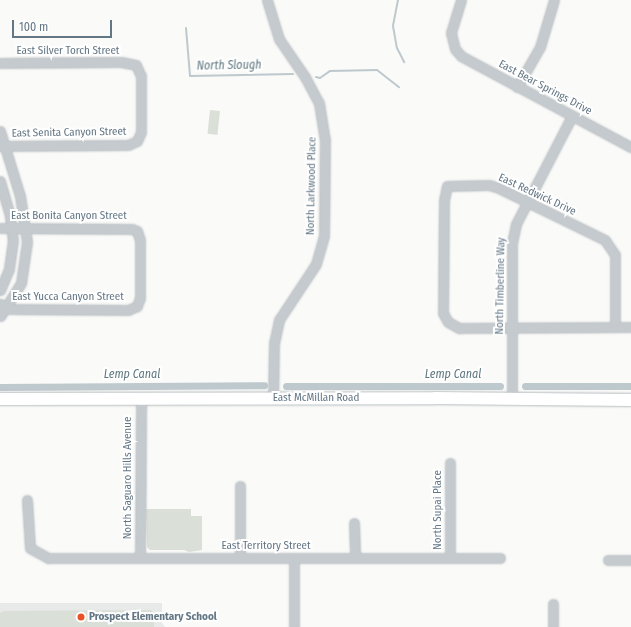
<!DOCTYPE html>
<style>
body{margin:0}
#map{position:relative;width:631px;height:627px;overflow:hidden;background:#fafaf8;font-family:"Fira Sans Condensed",sans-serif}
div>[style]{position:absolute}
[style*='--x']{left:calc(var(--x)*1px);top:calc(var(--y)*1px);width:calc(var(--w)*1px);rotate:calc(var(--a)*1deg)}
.built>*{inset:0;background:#e8e9e9}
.green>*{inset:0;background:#dae0d7;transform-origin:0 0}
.stream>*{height:2px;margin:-1px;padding:0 1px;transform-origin:1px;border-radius:1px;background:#bec9ce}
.canal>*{height:7px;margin:-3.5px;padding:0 3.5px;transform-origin:3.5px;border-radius:3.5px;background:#bec9ce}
.roads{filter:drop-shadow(0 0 1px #b6bcc0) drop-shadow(0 0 1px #b6bcc0)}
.minor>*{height:9px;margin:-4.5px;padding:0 4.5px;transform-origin:4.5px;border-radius:4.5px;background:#c5cace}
.major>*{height:12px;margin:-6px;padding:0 6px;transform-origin:6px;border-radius:6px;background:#fff}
.dots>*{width:11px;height:11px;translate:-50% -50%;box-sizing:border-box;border:2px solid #fff;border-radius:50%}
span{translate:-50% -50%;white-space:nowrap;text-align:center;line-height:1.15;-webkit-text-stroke:4px #fff;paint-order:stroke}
.street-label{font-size:11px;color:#637684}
.poi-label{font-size:11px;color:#637684;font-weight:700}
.left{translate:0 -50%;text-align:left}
.water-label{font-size:12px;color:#5e767e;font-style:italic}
.scale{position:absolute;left:12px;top:20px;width:100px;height:18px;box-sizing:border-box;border:2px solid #637684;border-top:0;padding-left:5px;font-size:12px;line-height:14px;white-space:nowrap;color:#637684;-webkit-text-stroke:3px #fff;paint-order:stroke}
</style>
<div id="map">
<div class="built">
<div style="clip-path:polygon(0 603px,162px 603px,162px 623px,165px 627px,0 627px)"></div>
</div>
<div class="green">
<div style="left:210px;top:110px;width:10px;height:24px;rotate:6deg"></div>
<div style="clip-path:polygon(146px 509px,191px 509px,191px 516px,202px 516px,202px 550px,189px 552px,184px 550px,150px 550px,147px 547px)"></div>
<div style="clip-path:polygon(151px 610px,154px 613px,154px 627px,0 627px,0 613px,4px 611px)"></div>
</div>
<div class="stream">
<div style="--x:398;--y:0;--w:26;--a:101"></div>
<div style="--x:393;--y:26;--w:22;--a:80"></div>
<div style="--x:397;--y:48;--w:16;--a:63"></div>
<div style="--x:186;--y:28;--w:48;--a:85.2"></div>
<div style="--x:190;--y:76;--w:103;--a:-1.1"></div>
<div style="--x:316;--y:77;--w:4;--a:14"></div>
<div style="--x:320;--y:78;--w:12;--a:-35"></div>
<div style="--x:330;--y:71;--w:47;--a:-1.2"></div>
<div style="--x:377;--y:70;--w:28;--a:38"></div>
</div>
<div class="canal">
<div style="--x:286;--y:386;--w:214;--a:0"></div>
<div style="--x:525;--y:386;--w:106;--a:0"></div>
<div style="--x:0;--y:387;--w:264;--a:-0.4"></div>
</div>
<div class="roads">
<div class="minor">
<div style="--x:267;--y:0;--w:41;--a:72.9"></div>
<div style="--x:279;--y:39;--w:46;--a:55.6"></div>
<div style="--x:305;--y:77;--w:30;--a:62"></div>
<div style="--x:319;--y:103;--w:36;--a:81"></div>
<div style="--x:325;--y:139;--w:97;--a:90.6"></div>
<div style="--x:324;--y:236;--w:29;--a:106"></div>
<div style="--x:316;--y:264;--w:67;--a:123.5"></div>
<div style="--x:279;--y:320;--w:24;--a:102"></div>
<div style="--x:274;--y:343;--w:55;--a:91"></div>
<div style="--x:461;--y:0;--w:34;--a:107"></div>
<div style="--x:451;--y:33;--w:16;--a:76"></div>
<div style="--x:455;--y:49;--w:9;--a:49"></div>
<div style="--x:461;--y:56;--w:193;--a:28.2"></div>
<div style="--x:0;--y:63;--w:121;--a:-0.5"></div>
<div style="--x:121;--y:62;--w:15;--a:11"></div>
<div style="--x:136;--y:65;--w:12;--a:66"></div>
<div style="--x:141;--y:76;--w:56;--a:90"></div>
<div style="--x:141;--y:132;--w:10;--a:114"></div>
<div style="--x:137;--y:141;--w:10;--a:156"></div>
<div style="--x:128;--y:145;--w:128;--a:179.6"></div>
<div style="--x:517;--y:87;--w:46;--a:-60.1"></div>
<div style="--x:540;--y:47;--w:49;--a:-73.4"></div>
<div style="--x:0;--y:131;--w:68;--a:72.9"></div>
<div style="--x:20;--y:196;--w:47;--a:81.3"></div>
<div style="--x:27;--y:242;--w:41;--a:98.3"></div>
<div style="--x:21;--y:283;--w:39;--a:122"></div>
<div style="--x:0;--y:181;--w:37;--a:74"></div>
<div style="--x:10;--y:217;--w:23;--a:83"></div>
<div style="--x:13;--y:240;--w:29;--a:98"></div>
<div style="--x:9;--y:269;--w:23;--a:113"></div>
<div style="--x:0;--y:228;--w:132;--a:0.4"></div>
<div style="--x:132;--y:229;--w:5;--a:22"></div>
<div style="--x:137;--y:231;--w:9;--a:72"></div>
<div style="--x:140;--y:240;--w:58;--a:90"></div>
<div style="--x:140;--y:298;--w:9;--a:111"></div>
<div style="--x:137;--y:306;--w:10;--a:156"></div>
<div style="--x:128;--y:310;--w:121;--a:-179.5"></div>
<div style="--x:7;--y:309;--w:9;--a:-144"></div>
<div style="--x:615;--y:327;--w:72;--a:-90"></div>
<div style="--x:615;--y:255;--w:18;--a:-124"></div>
<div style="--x:605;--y:240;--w:118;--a:-153.9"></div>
<div style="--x:499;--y:188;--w:10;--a:-163"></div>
<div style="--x:489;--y:185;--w:42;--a:178.6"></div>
<div style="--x:447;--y:186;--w:14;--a:102"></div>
<div style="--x:444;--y:200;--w:113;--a:90.5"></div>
<div style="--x:443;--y:313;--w:10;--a:61"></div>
<div style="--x:448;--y:322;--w:13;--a:29"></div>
<div style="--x:459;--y:328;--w:172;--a:-0.3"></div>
<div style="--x:512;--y:398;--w:155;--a:-90"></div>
<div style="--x:512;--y:243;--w:19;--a:-78"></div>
<div style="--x:516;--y:224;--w:122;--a:-62.6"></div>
<div style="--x:450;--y:463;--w:95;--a:90"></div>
<div style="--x:27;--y:500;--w:48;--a:86.4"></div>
<div style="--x:30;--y:548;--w:21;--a:29"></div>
<div style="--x:48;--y:558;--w:452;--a:0"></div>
<div style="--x:354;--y:523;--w:35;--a:88"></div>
<div style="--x:140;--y:558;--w:159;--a:-89.6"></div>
<div style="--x:240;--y:558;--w:72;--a:-90"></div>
<div style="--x:608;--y:560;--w:23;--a:0"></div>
<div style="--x:553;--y:604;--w:23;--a:90"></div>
<div style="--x:294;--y:627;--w:68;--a:-90"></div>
</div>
<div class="major">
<div style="--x:0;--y:399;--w:435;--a:-0.1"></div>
<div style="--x:435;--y:398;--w:196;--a:0.6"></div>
</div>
</div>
<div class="dots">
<div style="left:81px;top:617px;background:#ec5126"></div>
</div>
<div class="street-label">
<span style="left:68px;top:51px">East Silver Torch Street</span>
<span style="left:545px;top:88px;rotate:28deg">East Bear Springs Drive</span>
<span style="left:69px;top:133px;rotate:-1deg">East Senita Canyon Street</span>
<span style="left:312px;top:186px;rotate:-89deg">North Larkwood Place</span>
<span style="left:537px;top:195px;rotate:25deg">East Redwick Drive</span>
<span style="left:69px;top:216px">East Bonita Canyon Street</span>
<span style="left:501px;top:286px;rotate:-89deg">North Timberline Way</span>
<span style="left:68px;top:297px">East Yucca Canyon Street</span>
<span style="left:316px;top:398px">East McMillan Road</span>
<span style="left:128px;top:478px;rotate:-90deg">North Saguaro Hills Avenue</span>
<span style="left:438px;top:510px;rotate:-90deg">North Supai Place</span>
<span style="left:266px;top:546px">East Territory Street</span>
</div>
<div class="poi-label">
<span class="left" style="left:89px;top:617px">Prospect Elementary School</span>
</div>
<div class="water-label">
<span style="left:229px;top:66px;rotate:-1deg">North Slough</span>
<span style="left:132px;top:375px">Lemp Canal</span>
<span style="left:453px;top:375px">Lemp Canal</span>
</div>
<div class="scale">100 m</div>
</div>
